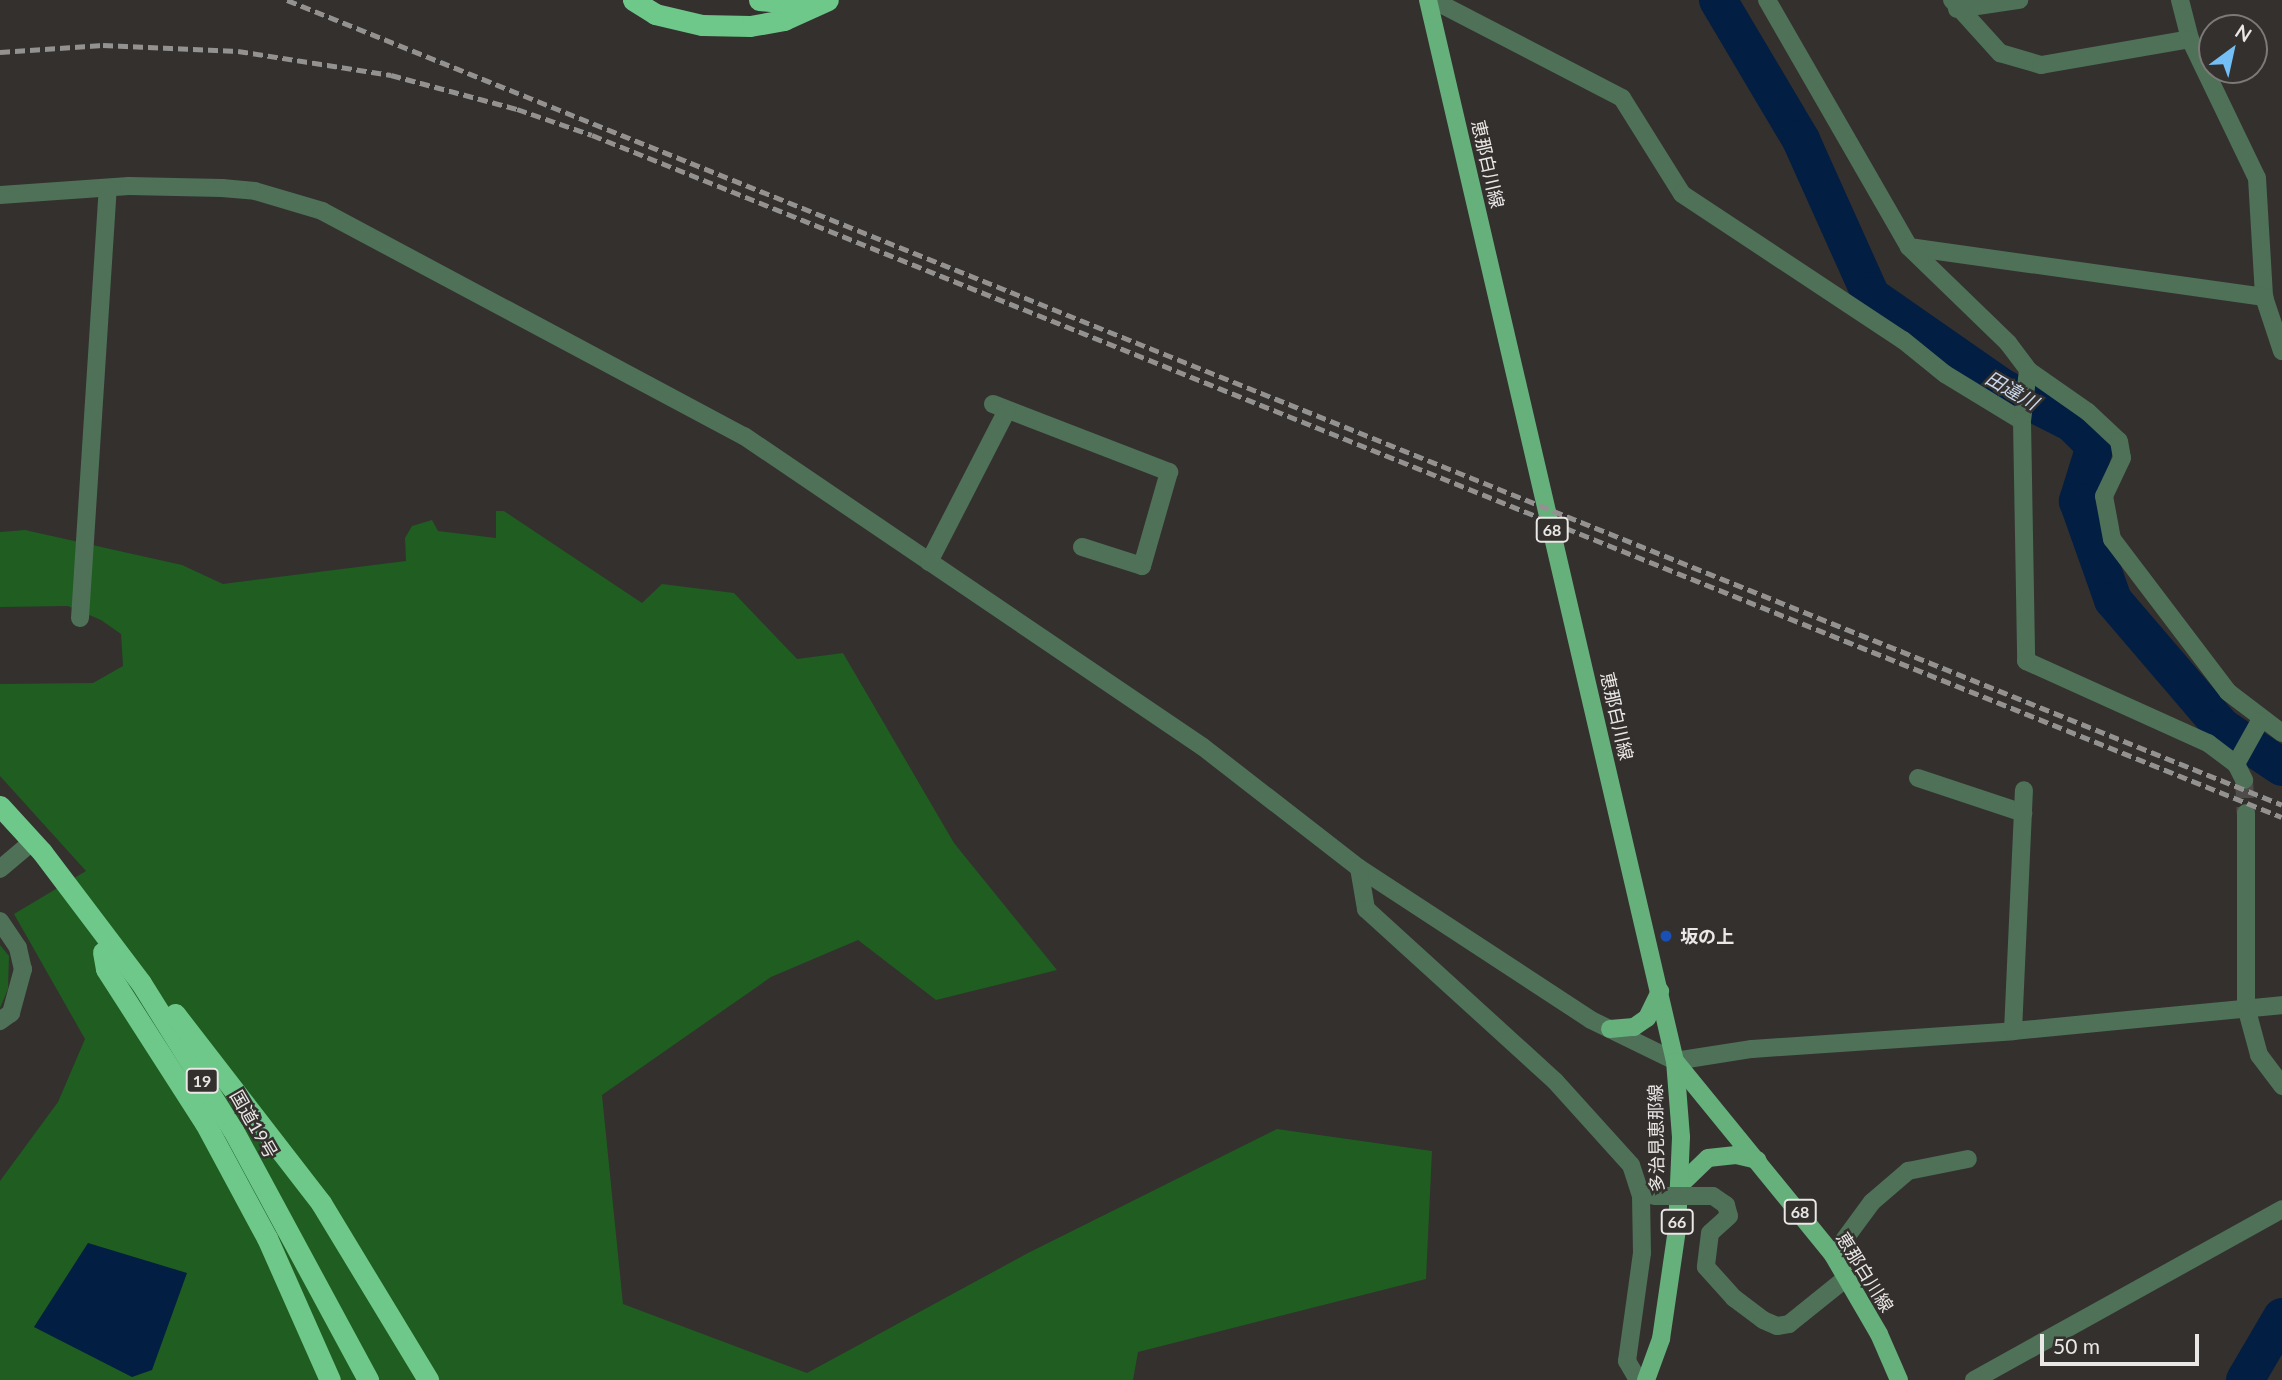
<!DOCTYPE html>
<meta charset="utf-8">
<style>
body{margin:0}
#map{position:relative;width:2282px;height:1380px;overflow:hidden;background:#33302e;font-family:Lato,"Noto Sans JP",sans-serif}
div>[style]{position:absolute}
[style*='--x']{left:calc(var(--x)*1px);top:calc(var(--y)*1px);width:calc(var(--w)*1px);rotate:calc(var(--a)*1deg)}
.green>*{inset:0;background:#1f5d21}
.water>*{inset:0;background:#021e42}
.river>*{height:38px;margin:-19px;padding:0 19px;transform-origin:19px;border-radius:19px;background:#021e42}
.minor-tunnel>*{height:18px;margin-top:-9px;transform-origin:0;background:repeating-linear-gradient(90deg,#4e4c4a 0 18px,transparent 0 27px)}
.minor>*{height:18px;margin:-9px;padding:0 9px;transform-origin:9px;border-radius:9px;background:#4e7157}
.major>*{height:18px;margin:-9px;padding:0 9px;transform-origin:9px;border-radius:9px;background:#65b07b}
.highway>*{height:21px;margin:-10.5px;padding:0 10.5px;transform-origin:10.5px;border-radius:10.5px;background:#6dc889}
.rail>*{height:5px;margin-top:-2.5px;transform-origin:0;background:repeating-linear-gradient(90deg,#949290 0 10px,transparent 0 15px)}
.minor-bridge>*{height:18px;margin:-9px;padding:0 9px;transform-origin:9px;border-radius:9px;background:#4e7157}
.dots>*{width:19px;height:19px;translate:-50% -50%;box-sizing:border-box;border:4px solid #33302e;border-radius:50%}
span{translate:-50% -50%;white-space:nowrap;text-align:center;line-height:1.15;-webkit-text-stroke:5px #33302e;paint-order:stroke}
.shield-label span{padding:2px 5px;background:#33302e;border:2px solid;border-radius:5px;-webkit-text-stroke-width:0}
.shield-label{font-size:16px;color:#eae8e6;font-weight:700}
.street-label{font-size:18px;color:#eae8e6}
.poi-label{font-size:18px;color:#eae8e6;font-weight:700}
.left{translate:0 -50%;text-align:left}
.water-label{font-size:19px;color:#c9d8ec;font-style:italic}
.north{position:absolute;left:2198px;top:14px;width:70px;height:70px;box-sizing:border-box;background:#33302e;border:2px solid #7c7a78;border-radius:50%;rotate:33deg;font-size:19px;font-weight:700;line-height:28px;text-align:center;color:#eae8e6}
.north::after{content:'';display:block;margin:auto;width:24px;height:32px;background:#74c0f6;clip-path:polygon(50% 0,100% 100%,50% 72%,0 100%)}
.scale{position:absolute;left:2040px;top:1334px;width:159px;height:32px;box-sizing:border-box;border:4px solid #eae8e6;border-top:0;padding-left:9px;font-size:21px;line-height:24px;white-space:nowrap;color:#eae8e6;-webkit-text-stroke:5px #33302e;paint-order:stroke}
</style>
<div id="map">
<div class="green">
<div style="clip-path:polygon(496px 511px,504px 511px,642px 603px,662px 584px,734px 593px,797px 659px,843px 653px,954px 843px,1057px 970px,936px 1000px,858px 940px,771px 977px,602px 1095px,623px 1304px,807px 1373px,1028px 1253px,1277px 1129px,1432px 1151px,1426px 1279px,1138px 1352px,1133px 1380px,0 1380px,0 1181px,58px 1102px,85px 1039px,14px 914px,86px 871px,0 776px,0 684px,93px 683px,123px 666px,121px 634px,101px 620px,68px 606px,0 607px,0 532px,25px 530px,182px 565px,223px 584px,406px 561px,405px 538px,412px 526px,432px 520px,438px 531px,496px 538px)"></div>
<div style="clip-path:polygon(0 945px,9px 956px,8px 989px,0 1008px)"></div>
</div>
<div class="water">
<div style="clip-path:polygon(88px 1243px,187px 1273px,152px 1370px,132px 1377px,34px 1327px)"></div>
</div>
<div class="river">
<div style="--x:1718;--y:0;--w:163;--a:59.3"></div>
<div style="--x:1801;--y:140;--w:171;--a:65.8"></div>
<div style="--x:1871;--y:296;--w:161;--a:34.9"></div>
<div style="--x:2003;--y:388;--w:77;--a:26.9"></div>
<div style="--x:2072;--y:423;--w:33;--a:45"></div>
<div style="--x:2095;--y:446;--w:58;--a:107.2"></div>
<div style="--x:2078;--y:501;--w:105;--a:70.5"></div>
<div style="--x:2113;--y:600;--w:167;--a:49.4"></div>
<div style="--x:2222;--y:727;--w:72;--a:33.7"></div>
<div style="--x:2245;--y:1380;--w:73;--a:-59.6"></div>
</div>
<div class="minor-tunnel">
<div style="--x:2244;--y:780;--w:33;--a:87"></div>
</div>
<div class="minor">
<div style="--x:1433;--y:0;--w:213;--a:27.4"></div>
<div style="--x:1622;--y:98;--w:113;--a:58"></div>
<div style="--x:1682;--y:194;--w:265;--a:33.5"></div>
<div style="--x:1903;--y:340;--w:54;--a:39"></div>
<div style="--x:1945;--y:374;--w:90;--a:31.4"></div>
<div style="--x:1767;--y:0;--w:285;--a:60.1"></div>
<div style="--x:1909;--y:247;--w:138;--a:44.1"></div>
<div style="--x:2008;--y:343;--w:34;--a:53"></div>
<div style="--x:2028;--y:370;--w:73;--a:35"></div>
<div style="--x:2088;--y:412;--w:42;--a:43.1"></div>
<div style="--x:2119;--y:441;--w:17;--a:80"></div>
<div style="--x:2122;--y:458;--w:42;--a:115.3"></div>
<div style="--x:2104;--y:496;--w:44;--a:79.5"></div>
<div style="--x:2112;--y:539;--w:192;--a:52.8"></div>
<div style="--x:2228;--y:692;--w:68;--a:37.2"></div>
<div style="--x:1952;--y:0;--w:72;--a:47.8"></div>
<div style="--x:2000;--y:53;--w:43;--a:16.3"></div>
<div style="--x:2041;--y:65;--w:151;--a:-9.9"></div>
<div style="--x:2180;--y:0;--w:40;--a:75.6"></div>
<div style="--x:2190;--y:39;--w:154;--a:64.3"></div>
<div style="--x:2257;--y:178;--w:119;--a:86.6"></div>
<div style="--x:2264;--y:297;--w:57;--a:71.6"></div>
<div style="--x:1957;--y:9;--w:63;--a:-8.3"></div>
<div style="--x:0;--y:195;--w:129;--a:-4"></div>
<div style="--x:129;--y:186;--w:93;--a:1.2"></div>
<div style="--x:222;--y:188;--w:33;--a:5"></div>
<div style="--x:255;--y:191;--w:70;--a:16.6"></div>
<div style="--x:322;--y:211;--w:478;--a:28.1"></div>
<div style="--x:744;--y:436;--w:554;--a:34.12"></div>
<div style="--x:1203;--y:747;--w:197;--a:37.8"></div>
<div style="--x:1359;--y:868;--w:277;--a:33.2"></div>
<div style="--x:1591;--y:1020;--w:93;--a:26"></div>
<div style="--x:1675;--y:1061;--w:78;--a:-8.9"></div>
<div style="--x:1752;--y:1049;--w:262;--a:-3.9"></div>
<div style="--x:2013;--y:1031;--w:270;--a:-5.5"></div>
<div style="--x:1909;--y:247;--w:359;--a:8"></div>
<div style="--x:2028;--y:370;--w:51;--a:96.7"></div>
<div style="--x:2022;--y:421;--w:240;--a:89"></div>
<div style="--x:2026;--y:661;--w:200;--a:24.3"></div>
<div style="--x:2208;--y:743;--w:35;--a:37"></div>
<div style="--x:2236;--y:764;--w:18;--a:63"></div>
<div style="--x:993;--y:404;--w:189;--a:21.1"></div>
<div style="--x:1169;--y:472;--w:98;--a:106"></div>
<div style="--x:1142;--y:566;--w:63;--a:-162.4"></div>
<div style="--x:929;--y:562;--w:171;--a:-62.8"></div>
<div style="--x:80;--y:618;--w:431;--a:-86.3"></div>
<div style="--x:2236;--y:764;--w:49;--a:-60.8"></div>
<div style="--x:1918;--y:778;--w:111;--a:18.4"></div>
<div style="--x:2246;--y:813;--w:194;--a:90"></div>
<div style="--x:2246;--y:1007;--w:50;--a:74.8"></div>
<div style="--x:2259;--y:1055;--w:39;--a:53"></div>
<div style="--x:1359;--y:868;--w:42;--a:80.3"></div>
<div style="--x:1366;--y:909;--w:256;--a:42.3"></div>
<div style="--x:1555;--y:1081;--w:113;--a:47.9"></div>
<div style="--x:1631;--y:1165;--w:33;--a:72"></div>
<div style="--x:1641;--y:1196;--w:57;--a:89"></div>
<div style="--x:1642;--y:1253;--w:109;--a:97.9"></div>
<div style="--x:1627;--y:1361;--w:22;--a:60"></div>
<div style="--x:0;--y:869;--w:42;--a:-40.2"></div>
<div style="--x:0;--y:921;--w:32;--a:56"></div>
<div style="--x:18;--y:948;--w:22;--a:77"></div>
<div style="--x:23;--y:969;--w:46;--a:105.3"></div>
<div style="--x:11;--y:1013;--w:14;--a:144"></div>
<div style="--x:2013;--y:1031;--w:241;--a:-87.4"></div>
<div style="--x:1713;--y:1196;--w:16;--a:35"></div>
<div style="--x:1726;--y:1205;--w:11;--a:75"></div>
<div style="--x:1729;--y:1216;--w:25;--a:138"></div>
<div style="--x:1710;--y:1233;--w:34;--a:97"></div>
<div style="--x:1706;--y:1267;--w:42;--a:47.9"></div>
<div style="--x:1734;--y:1298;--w:36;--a:37"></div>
<div style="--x:1763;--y:1320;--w:15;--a:23"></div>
<div style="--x:1777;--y:1326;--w:12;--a:-9"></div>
<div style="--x:1789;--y:1324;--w:72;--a:-38.8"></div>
<div style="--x:1833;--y:1255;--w:66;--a:-53.7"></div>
<div style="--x:1872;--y:1202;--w:48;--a:-40.7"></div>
<div style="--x:1908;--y:1171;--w:61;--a:-11.3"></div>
<div style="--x:1974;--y:1380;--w:352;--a:-29"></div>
</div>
<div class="major">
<div style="--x:1428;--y:0;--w:1089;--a:76.9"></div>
<div style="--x:1675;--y:1061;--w:250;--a:50.8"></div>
<div style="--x:1833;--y:1255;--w:91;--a:59.8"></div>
<div style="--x:1879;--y:1334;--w:50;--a:66.5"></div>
<div style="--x:1610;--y:1029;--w:24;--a:-5"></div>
<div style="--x:1634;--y:1027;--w:16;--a:-35"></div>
<div style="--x:1647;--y:1018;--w:30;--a:-64"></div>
<div style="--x:1679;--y:1186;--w:40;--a:-44"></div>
<div style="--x:1708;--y:1158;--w:28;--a:-6"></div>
<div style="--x:1736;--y:1155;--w:22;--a:13"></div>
<div style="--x:1646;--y:1380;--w:44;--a:-69.9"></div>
<div style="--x:1661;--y:1339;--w:111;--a:-81.7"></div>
<div style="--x:1677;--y:1229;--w:92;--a:-87.5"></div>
<div style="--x:1681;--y:1137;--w:76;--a:-94.5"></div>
</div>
<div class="highway">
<div style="--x:633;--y:0;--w:26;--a:32"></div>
<div style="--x:655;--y:14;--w:48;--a:13.2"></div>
<div style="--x:702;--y:25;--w:48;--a:1.2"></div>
<div style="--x:750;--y:26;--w:35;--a:-10"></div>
<div style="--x:784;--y:20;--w:48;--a:-24.4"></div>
<div style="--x:759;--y:0;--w:55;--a:5.2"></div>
<div style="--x:0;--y:806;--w:62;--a:47.6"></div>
<div style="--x:42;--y:852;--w:164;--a:52.9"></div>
<div style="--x:141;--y:983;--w:173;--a:58"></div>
<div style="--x:233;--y:1130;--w:284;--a:61.6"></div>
<div style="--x:103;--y:952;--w:17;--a:80"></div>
<div style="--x:106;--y:969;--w:183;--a:57.3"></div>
<div style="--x:205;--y:1123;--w:131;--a:61.7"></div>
<div style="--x:267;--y:1238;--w:155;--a:66.1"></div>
<div style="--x:175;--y:1014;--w:239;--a:52.3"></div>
<div style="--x:321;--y:1203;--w:207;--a:58.8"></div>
</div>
<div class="rail">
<div style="--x:287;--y:0;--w:2151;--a:21.97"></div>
<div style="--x:0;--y:52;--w:103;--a:-3.9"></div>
<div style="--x:103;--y:45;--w:135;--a:2.5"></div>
<div style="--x:238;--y:51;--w:155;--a:8.9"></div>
<div style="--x:391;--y:75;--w:131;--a:15.1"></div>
<div style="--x:517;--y:109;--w:79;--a:19.1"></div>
<div style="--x:592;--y:135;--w:1822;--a:21.98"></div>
</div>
<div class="minor-bridge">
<div style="--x:1654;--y:1196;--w:59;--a:0"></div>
</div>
<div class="dots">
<div style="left:1666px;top:936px;background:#1a4fb4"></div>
</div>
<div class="shield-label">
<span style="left:1552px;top:530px">68</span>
<span style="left:202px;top:1081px">19</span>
<span style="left:1800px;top:1212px">68</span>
<span style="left:1677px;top:1222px">66</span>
</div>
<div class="street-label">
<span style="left:1488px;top:164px;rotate:77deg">恵那白川線</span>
<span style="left:1617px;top:716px;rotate:77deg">恵那白川線</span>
<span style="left:254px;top:1124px;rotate:60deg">国道19号</span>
<span style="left:1656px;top:1138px;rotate:-91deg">多治見恵那線</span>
<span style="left:1865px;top:1272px;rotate:58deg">恵那白川線</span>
</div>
<div class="poi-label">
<span class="left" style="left:1680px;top:936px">坂の上</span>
</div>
<div class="water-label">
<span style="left:2012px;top:390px;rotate:30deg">田違川</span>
</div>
<div class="north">N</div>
<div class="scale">50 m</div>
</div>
